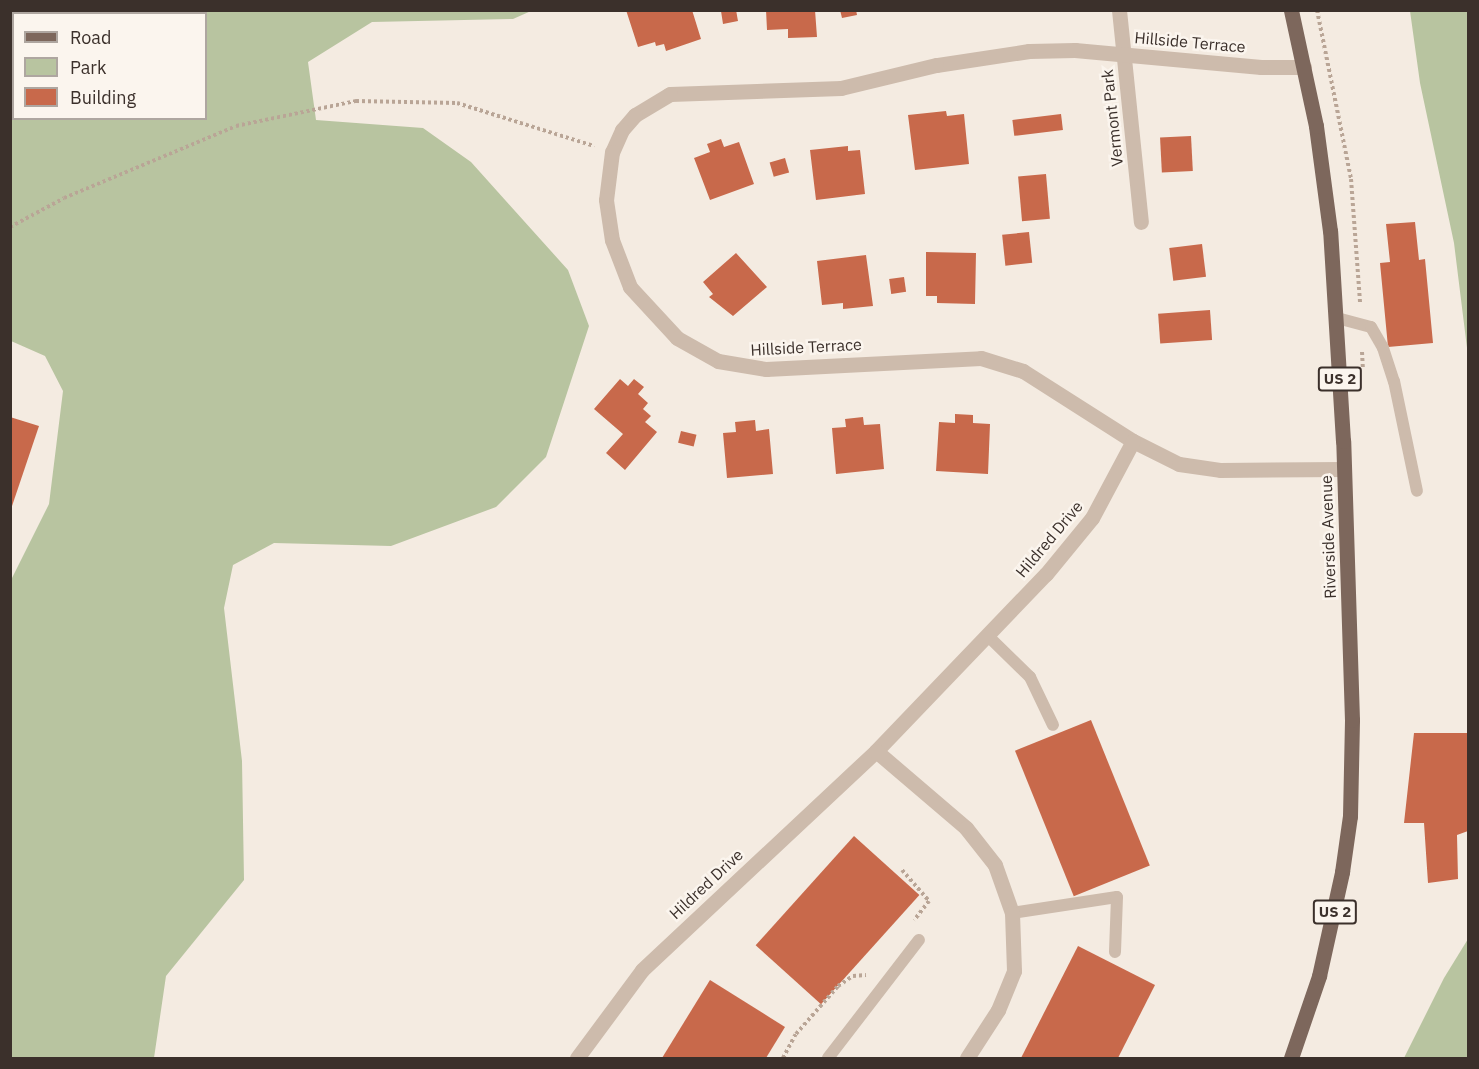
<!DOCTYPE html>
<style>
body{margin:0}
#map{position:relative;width:1479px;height:1069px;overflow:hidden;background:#f4ebe1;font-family:"IBM Plex Sans",sans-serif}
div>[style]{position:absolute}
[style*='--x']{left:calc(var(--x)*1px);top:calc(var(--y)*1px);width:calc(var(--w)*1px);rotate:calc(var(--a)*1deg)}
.green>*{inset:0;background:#b8c4a0}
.building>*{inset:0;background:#c8694b;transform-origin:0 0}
.path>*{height:4px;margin-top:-2px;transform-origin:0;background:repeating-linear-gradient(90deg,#b9a596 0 3px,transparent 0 6px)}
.service>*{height:12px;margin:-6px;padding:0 6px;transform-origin:6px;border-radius:6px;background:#cdbbac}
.minor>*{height:15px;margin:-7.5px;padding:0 7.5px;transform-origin:7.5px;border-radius:7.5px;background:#cdbbac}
.primary>*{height:15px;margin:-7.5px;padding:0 7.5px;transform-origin:7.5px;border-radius:7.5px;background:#7d675c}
span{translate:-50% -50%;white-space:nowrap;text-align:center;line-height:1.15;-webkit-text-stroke:5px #fbf5ee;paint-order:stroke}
.shield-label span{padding:2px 4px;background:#fbf5ee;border:2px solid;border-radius:4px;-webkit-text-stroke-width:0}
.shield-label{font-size:15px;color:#3b302b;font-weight:700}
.street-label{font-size:16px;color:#3b302b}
.frame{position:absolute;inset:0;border:12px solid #3b302b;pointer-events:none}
.legend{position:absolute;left:12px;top:12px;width:195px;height:108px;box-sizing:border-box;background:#fbf5ee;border:2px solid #aea6a0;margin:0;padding:8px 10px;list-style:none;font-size:18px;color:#3b302b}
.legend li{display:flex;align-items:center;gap:12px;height:30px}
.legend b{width:30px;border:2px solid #aea6a0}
</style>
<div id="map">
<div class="green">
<div style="clip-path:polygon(26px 11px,531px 11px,513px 19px,372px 22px,308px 62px,316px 120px,423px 128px,471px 162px,568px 270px,589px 326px,546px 457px,496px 507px,391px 546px,274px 543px,233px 565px,224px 608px,242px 761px,244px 880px,166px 976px,154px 1058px,11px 1058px,11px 580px,49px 504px,63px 391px,45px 356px,11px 341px,11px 62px,13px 62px,14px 118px,206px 118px,206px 14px)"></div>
<div style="clip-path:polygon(1410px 11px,1468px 11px,1468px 356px,1454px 243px,1420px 83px)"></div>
<div style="clip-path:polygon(1468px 939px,1468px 1058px,1404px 1058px,1444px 978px)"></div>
</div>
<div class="building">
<div style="clip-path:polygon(626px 10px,692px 10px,701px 39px,666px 51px,664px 44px,656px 46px,655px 42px,638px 47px)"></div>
<div style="clip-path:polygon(736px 10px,738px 21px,723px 24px,721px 11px)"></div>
<div style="clip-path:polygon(766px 10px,815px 10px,817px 37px,788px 38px,788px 29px,767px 30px)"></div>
<div style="clip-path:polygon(840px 10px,856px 10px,857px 15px,842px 18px)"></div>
<div style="left:14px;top:15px;width:31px;height:4px;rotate:90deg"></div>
<div style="clip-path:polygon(946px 111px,947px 116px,964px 114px,969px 164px,915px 170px,908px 115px)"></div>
<div style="left:1061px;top:114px;width:16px;height:49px;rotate:83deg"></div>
<div style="left:1191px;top:136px;width:35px;height:31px;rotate:87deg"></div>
<div style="clip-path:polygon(721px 139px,724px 147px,739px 142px,754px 184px,710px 200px,694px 158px,710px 152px,707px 144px)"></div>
<div style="clip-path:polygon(848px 146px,848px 151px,860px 150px,865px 194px,816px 200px,810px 150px)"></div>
<div style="left:785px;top:158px;width:15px;height:16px;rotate:74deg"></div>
<div style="left:1046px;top:174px;width:45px;height:28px;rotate:85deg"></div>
<div style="clip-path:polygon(1415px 222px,1419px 260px,1425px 259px,1433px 343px,1388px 347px,1380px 263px,1390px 262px,1386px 224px)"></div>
<div style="left:1029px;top:232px;width:31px;height:27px;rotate:84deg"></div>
<div style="left:1202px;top:244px;width:33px;height:33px;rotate:83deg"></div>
<div style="clip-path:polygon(926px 252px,976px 253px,975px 304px,937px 303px,937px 296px,926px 296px)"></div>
<div style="clip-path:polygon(736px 253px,767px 287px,733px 316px,709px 297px,713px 294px,703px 282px)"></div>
<div style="clip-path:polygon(866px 255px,873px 306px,843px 309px,843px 303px,822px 305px,817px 261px)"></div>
<div style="left:904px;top:277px;width:15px;height:15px;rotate:82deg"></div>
<div style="left:1210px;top:310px;width:30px;height:52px;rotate:86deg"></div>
<div style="clip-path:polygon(620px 379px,628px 386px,634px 379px,644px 387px,638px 394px,648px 403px,643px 409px,651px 416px,645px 422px,657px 432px,625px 470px,606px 453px,623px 434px,594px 409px)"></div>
<div style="clip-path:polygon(955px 414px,973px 415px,973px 423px,990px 424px,988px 474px,936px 471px,939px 422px,955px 423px)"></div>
<div style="clip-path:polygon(10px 417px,39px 426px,11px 509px,10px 509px)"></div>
<div style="clip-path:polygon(863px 417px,864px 425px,880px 424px,884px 469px,836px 474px,832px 428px,846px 427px,845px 419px)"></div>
<div style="clip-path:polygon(755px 420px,756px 431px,769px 429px,773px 474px,727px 478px,723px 433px,736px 432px,735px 422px)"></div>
<div style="left:681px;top:431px;width:16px;height:12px;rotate:14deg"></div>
<div style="left:1091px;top:720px;width:157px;height:82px;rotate:68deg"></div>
<div style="clip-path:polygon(1414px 733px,1468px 733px,1468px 831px,1457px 835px,1458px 879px,1428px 883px,1424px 823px,1404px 823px)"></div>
<div style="left:854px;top:836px;width:88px;height:147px;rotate:42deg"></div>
<div style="clip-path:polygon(1078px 946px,1155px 985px,1118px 1058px,1021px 1058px)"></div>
<div style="clip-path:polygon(710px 980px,785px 1027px,766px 1058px,662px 1058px)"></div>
</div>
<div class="path">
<div style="--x:1317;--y:10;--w:172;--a:78.6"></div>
<div style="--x:1351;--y:179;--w:124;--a:85.8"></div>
<div style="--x:10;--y:227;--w:61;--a:-28.2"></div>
<div style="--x:64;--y:198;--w:186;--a:-22.7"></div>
<div style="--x:236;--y:126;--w:123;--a:-11.8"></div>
<div style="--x:356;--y:101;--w:101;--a:1.1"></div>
<div style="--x:457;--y:103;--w:144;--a:17.4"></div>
<div style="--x:1362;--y:352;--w:17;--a:87"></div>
<div style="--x:902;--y:870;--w:41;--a:48.9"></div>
<div style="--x:929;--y:901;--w:24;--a:128"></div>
<div style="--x:783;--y:1058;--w:27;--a:-62"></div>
<div style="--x:796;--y:1034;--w:64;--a:-48.8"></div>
<div style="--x:838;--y:986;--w:18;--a:-34"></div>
<div style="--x:853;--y:976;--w:13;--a:-4"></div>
</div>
<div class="service">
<div style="--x:1337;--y:318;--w:35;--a:15"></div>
<div style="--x:1371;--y:327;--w:24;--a:60"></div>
<div style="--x:1383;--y:348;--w:35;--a:72"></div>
<div style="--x:1394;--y:381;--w:112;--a:78.2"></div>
<div style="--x:988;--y:636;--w:59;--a:44.3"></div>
<div style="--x:1030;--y:677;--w:53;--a:64.4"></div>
<div style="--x:1012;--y:913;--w:106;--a:-8.7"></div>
<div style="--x:1117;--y:897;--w:55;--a:92.1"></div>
<div style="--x:828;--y:1058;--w:149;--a:-52.4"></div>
</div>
<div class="minor">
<div style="--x:1119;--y:10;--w:213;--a:84.1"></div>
<div style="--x:1304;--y:67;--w:43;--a:180"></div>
<div style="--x:1261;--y:67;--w:187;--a:-174.8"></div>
<div style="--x:1075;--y:50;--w:46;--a:178.8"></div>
<div style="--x:1029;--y:51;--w:94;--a:171.4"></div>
<div style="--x:936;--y:65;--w:98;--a:166.4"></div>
<div style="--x:841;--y:88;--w:171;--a:178"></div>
<div style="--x:670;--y:94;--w:41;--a:149"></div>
<div style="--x:635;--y:115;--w:20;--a:131"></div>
<div style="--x:622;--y:130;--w:24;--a:114"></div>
<div style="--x:612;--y:152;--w:48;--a:97.1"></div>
<div style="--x:606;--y:200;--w:40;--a:81.5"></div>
<div style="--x:612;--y:240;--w:50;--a:69"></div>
<div style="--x:630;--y:287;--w:69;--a:47.3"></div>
<div style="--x:677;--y:338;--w:47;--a:29.3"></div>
<div style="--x:718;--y:361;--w:49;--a:9.5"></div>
<div style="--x:766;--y:369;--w:215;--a:-2.9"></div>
<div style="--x:981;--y:358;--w:44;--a:17.2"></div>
<div style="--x:1023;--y:371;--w:130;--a:32.5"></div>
<div style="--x:1133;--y:441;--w:51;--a:26.6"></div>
<div style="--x:1179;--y:464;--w:41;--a:8.3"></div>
<div style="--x:1220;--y:470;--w:123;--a:-0.5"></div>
<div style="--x:876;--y:751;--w:245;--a:-46.2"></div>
<div style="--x:1046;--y:574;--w:72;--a:-50.6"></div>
<div style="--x:1092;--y:518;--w:87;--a:-62"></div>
<div style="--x:577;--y:1058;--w:109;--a:-53.5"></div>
<div style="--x:642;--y:970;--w:320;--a:-43.1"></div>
<div style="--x:876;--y:751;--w:118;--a:40.5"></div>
<div style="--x:966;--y:828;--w:47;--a:51.9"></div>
<div style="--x:995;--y:865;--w:51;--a:70.5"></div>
<div style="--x:1012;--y:913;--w:58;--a:88"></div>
<div style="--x:1014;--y:971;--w:42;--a:112.3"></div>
<div style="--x:998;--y:1010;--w:57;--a:122.9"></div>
</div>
<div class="primary">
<div style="--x:1291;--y:1058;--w:87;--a:-71.1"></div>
<div style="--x:1319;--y:976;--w:107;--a:-77.5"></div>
<div style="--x:1342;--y:872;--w:57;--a:-81.9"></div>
<div style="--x:1350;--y:816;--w:96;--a:-88.8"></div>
<div style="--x:1352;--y:720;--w:279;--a:-91.8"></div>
<div style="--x:1343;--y:441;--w:210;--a:-93.5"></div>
<div style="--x:1330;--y:231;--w:106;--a:-97.6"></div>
<div style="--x:1316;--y:126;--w:119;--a:-102.2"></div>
</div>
<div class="shield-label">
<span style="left:1340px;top:379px">US 2</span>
<span style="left:1335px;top:912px">US 2</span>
</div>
<div class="street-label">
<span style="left:1190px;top:42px;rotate:5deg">Hillside Terrace</span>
<span style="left:1112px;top:118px;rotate:-96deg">Vermont Park</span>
<span style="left:806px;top:347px;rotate:-3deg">Hillside Terrace</span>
<span style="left:1328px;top:537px;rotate:-92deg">Riverside Avenue</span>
<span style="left:1049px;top:539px;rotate:-50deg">Hildred Drive</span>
<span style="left:706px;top:884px;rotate:-43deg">Hildred Drive</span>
</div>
<div class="frame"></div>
<ul class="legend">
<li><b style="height:8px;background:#7d675c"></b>Road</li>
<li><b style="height:16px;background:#b8c4a0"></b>Park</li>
<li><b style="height:16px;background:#c8694b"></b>Building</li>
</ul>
</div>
